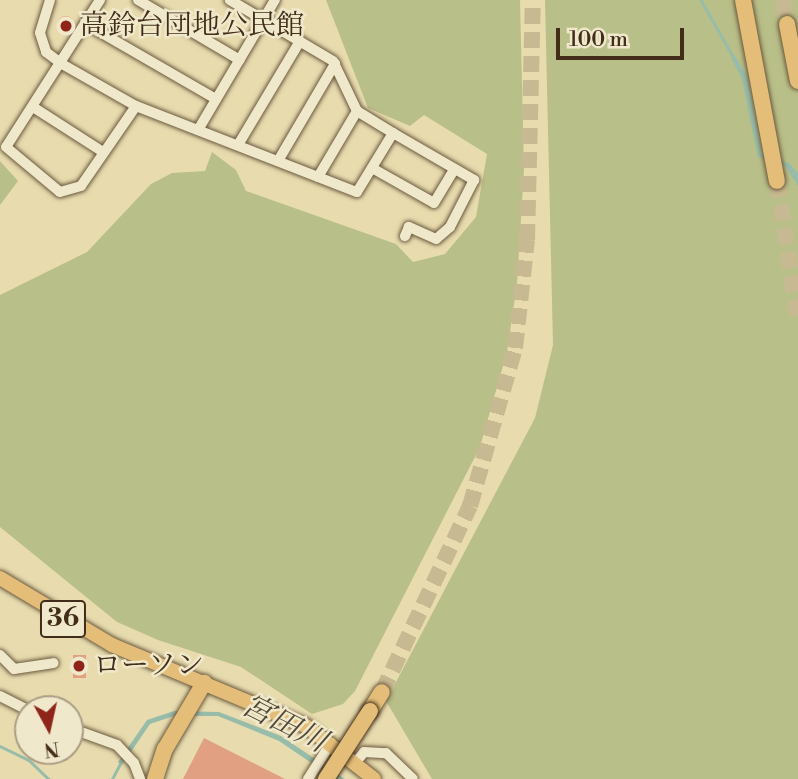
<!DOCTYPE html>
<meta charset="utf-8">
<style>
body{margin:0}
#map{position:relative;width:798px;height:779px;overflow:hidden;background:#e8dcaf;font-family:"Libre Bodoni","Noto Serif JP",serif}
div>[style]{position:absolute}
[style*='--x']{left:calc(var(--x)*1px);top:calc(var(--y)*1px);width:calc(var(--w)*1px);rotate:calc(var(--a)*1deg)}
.green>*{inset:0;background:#b9bf88}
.water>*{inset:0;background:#97bca9}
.stream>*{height:2.5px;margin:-1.25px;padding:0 1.25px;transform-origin:1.25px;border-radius:1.25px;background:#97bca9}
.building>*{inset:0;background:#e0a081;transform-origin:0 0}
.round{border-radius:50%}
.highway-tunnel>*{height:16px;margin-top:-8px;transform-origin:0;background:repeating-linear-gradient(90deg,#c7b991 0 16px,transparent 0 24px)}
.roads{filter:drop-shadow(0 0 2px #6b593e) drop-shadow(0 0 2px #6b593e)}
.minor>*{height:10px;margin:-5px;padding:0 5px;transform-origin:5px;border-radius:5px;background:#f0e8cb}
.major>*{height:14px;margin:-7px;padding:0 7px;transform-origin:7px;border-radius:7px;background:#e4be78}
.highway>*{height:16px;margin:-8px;padding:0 8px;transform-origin:8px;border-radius:8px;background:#e4be78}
.bridges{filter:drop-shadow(0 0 2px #412d19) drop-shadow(0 0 2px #412d19)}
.highway-bridge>*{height:16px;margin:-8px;padding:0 8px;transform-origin:8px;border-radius:8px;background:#e4be78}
.dots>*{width:19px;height:19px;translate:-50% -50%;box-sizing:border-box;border:4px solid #f0e8cb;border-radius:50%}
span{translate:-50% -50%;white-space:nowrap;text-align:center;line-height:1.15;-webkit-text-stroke:5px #f0e8cb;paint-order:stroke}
.shield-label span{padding:2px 5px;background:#f0e8cb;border:2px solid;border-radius:5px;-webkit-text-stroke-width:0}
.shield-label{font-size:26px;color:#412d19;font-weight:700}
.poi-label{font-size:28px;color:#412d19}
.left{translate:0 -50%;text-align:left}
.water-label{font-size:30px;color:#524a36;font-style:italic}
.north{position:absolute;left:14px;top:695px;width:70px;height:70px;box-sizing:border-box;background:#f0e8cb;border:2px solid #aa9d84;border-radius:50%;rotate:172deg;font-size:19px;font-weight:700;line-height:28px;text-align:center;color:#412d19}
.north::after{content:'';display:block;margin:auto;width:24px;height:32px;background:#8f2418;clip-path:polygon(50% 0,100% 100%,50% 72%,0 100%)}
.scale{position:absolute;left:556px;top:28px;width:128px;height:32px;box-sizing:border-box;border:4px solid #412d19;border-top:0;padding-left:9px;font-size:21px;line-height:24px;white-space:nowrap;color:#412d19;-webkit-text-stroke:5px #f0e8cb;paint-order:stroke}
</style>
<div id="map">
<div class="green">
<div style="clip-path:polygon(326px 0,520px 0,524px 169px,517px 284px,507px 352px,480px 447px,355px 691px,343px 704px,312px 714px,241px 667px,158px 640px,117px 622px,0 527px,0 295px,87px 252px,151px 184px,172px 173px,205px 171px,212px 152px,236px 170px,246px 191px,396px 244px,413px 262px,445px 254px,476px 217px,487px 154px,424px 115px,410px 126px,368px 108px)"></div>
<div style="clip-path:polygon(545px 0,798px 0,798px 779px,432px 779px,386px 701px,535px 418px,553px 345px)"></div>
<div style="clip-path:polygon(0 161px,18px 181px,0 205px)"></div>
</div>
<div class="water">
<div style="clip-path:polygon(735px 56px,748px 78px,762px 154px,789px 163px,798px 173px,798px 186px,786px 167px,758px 157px,742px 79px,731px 58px)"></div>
<div style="clip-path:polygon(174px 711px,219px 712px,281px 736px,345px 779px,335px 779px,279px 741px,218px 716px,174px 716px,150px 724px,122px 765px,118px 762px,147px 720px)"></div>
</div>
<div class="stream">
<div style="--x:701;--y:0;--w:67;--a:60.4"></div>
<div style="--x:0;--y:746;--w:32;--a:26"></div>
<div style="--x:29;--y:760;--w:28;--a:44"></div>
<div style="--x:112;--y:779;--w:19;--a:-62"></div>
</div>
<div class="building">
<div class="round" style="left:57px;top:16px;width:18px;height:18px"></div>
<div style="left:73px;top:655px;width:13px;height:23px"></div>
<div style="clip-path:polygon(204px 738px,285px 779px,183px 779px)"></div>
</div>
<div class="highway-tunnel">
<div style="--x:783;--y:0;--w:24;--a:81"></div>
<div style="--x:777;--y:181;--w:140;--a:81.3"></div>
<div style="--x:382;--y:692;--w:206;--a:-64.7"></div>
<div style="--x:470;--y:506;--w:164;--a:-74.1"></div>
<div style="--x:515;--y:348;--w:109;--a:-83.7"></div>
<div style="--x:527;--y:240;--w:240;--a:-88.6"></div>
</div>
<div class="roads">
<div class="minor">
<div style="--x:50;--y:0;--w:34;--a:107"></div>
<div style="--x:40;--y:33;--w:20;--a:72"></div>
<div style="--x:46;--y:52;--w:20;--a:37"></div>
<div style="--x:62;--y:64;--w:85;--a:29.6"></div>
<div style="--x:136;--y:106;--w:237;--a:21.3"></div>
<div style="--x:357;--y:192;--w:69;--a:-58.6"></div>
<div style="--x:393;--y:133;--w:42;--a:-148.6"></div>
<div style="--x:357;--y:111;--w:55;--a:-115.6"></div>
<div style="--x:333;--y:61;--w:120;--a:-149.4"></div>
<div style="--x:100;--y:0;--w:174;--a:122.6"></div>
<div style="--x:6;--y:147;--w:70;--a:39.8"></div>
<div style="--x:60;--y:192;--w:22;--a:-16"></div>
<div style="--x:81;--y:186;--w:97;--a:-55.5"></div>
<div style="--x:138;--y:0;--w:118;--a:30.5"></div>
<div style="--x:86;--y:24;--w:150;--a:30"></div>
<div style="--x:33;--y:107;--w:83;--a:32.7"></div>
<div style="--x:198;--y:130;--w:151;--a:-59.4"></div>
<div style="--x:393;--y:133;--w:94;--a:30.1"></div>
<div style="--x:474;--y:180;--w:53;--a:117.1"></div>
<div style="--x:450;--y:227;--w:18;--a:139"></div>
<div style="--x:436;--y:239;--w:30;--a:-156"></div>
<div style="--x:409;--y:227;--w:10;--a:114"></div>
<div style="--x:238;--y:145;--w:121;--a:-59.2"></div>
<div style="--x:278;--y:161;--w:113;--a:-59.6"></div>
<div style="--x:372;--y:168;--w:71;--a:29.4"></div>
<div style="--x:434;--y:203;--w:39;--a:-59"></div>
<div style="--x:318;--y:177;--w:77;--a:-59.4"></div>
<div style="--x:0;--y:655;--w:20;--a:45"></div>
<div style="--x:14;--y:669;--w:40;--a:-8.5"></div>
<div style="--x:0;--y:696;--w:31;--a:27"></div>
<div style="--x:70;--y:728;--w:50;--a:19.9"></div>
<div style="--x:117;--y:745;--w:25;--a:47"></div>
<div style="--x:134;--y:763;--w:17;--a:69"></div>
<div style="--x:356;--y:762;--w:13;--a:-51"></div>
<div style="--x:364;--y:752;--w:22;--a:3"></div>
<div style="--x:386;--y:753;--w:37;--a:44"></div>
<div style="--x:308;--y:779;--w:43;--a:-57.4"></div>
</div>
<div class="major">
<div style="--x:0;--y:578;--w:131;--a:30.9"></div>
<div style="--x:112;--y:645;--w:210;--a:22.7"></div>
<div style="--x:306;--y:726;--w:86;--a:37.9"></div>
</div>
<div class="highway">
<div style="--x:743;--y:0;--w:184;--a:79.4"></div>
<div style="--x:787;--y:24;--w:58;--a:79.1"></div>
<div style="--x:370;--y:711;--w:22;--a:-58"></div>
<div style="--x:155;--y:779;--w:32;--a:-72"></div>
<div style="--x:165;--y:749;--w:77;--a:-59.4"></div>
</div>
</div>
<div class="bridges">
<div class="highway-bridge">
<div style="--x:326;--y:779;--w:81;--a:-57.1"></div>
</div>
</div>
<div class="dots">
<div style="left:66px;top:26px;background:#8f2418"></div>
<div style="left:79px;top:666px;background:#8f2418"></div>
</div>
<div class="shield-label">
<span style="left:63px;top:619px">36</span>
</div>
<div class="poi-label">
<span class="left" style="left:80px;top:26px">高鈴台団地公民館</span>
<span class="left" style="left:93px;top:666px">ローソン</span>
</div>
<div class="water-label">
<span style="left:284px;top:724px;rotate:27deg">宮田川</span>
</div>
<div class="north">N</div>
<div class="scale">100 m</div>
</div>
